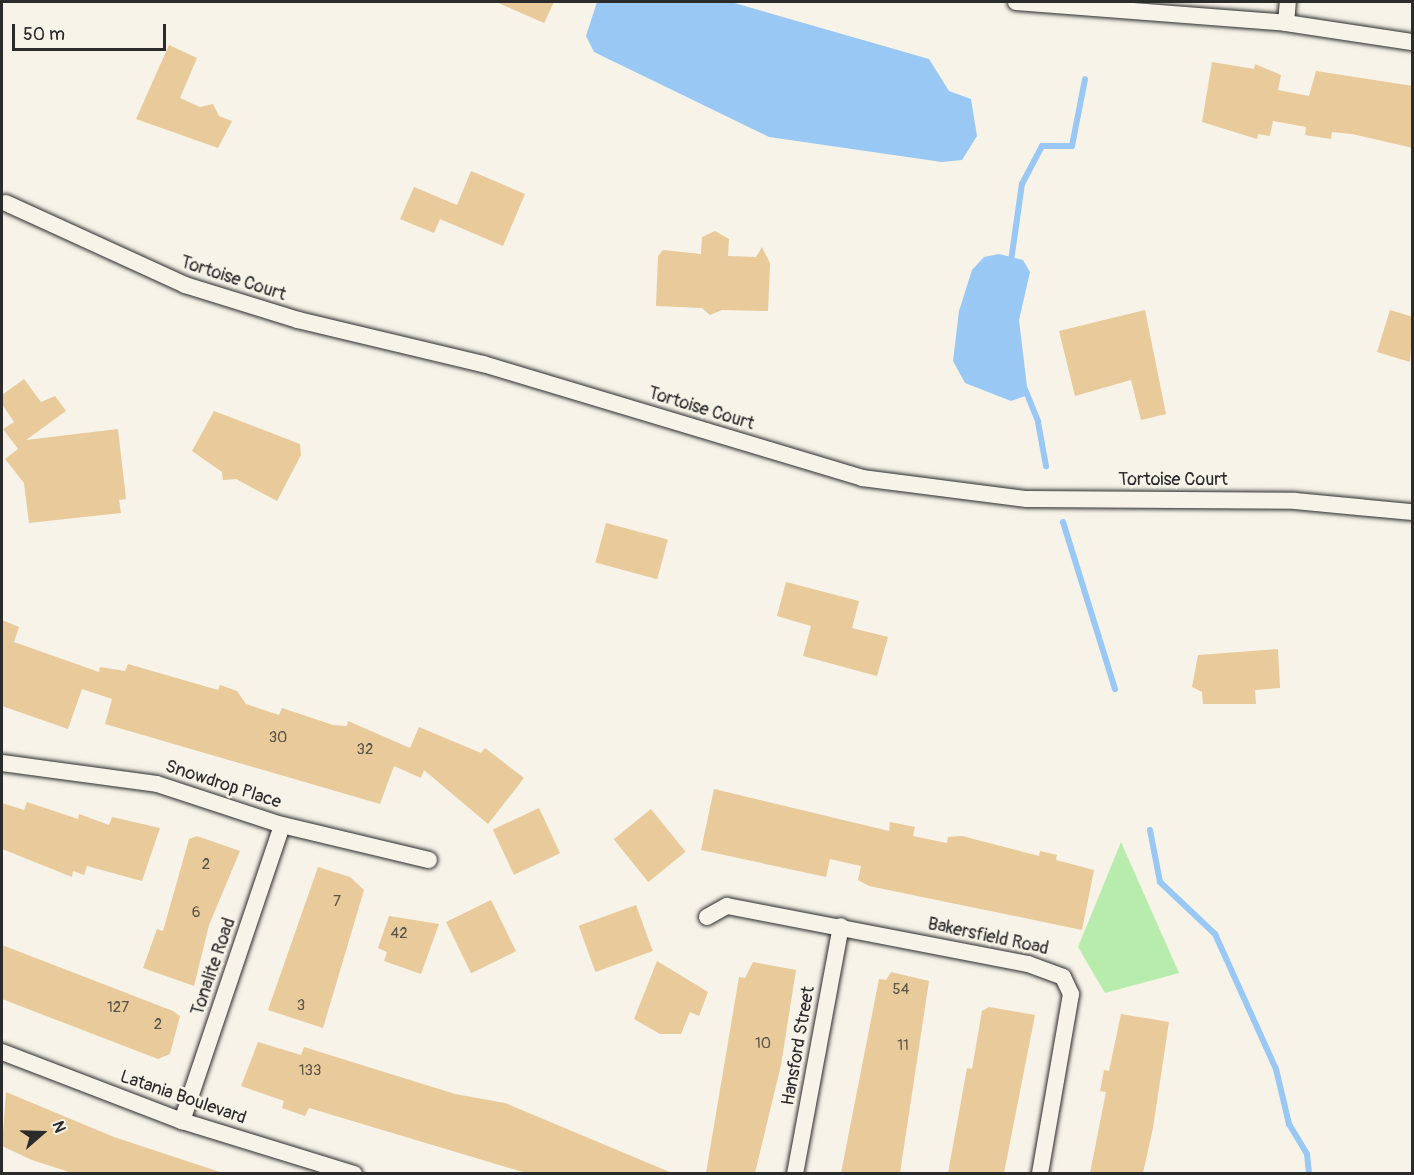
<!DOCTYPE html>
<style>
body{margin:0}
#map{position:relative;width:1414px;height:1175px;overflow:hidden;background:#f7f3e8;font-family:Pangolin,sans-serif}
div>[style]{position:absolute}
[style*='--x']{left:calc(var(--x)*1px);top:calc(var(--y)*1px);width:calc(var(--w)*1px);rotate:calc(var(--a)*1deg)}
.green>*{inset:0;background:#b8ecad}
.water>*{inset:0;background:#98c8f3}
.stream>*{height:6px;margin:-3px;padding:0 3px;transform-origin:3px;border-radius:3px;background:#98c8f3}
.building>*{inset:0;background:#e8ca9b;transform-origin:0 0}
.roads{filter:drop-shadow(0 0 2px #2b2b2b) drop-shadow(0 0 2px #2b2b2b)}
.minor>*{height:16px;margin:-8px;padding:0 8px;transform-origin:8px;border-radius:8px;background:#f7f3e8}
span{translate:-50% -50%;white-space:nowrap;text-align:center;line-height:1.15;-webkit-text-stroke:5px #f7f3e8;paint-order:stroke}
.number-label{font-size:15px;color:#5a5347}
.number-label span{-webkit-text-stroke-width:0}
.street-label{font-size:18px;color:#2b2b2b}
.frame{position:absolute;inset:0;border:3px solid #2b2b2b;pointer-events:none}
.north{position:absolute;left:12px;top:1103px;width:60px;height:60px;-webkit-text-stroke:4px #f7f3e8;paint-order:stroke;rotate:70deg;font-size:16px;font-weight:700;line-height:24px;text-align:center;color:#2b2b2b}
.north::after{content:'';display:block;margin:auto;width:21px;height:27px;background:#2b2b2b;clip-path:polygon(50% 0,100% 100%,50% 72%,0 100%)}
.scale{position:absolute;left:12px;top:24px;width:154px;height:27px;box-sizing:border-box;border:3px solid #2b2b2b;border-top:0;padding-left:8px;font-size:18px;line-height:21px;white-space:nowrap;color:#2b2b2b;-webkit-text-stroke:4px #f7f3e8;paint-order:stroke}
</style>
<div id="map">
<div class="green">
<div style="clip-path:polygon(1121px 842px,1179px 973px,1105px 993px,1078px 947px)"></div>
</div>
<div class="water">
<div style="clip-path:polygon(597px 2px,731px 2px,929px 59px,949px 91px,971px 99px,977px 136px,962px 160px,942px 162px,769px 137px,594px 52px,586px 36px)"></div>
<div style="clip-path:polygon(999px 254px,1023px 260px,1030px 272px,1019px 320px,1028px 395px,1011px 401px,965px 383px,953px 361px,959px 311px,972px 270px,984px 257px)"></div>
</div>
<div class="stream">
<div style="--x:1011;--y:261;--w:78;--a:-81.9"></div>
<div style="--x:1022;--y:184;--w:43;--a:-62.2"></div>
<div style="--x:1042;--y:146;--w:30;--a:0"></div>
<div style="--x:1072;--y:146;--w:68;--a:-79"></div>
<div style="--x:1025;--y:389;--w:35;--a:68"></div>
<div style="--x:1038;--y:422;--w:45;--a:79.7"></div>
<div style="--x:1063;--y:522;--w:175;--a:72.7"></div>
<div style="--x:1150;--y:830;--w:53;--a:79.1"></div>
<div style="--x:1160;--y:882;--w:76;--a:43.4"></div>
<div style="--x:1215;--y:934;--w:148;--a:65.7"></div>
<div style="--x:1276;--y:1069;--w:57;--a:76.7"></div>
<div style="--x:1289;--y:1124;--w:35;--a:59"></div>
<div style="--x:1307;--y:1154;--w:20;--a:84"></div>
</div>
<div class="building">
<div style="clip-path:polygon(496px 2px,554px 2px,544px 23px)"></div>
<div style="clip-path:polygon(169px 45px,197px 58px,180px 98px,200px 107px,213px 104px,219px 116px,232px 121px,218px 148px,136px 119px)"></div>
<div style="clip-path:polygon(1212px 62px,1254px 69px,1255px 64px,1281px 75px,1278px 90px,1309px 96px,1316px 71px,1413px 86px,1413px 148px,1352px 134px,1332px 132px,1331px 139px,1305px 135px,1306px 127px,1273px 121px,1270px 136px,1258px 134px,1257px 139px,1202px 122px)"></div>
<div style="clip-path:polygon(471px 171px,525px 194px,503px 246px,440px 219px,434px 233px,400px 219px,414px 187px,457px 205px)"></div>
<div style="clip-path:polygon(715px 231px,729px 239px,728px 256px,756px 257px,762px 247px,770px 263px,768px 311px,722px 310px,710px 315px,702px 308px,656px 306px,658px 256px,663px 250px,701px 254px,702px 237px)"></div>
<div style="clip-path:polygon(1145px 310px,1166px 414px,1141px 420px,1131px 380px,1075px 396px,1059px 331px)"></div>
<div style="clip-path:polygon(1390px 310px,1413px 317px,1410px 362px,1377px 352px)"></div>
<div style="clip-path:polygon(24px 379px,41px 402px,55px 396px,66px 411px,26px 440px,118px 429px,126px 499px,119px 500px,121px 513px,29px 523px,24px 483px,5px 459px,18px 449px,3px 429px,14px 422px,2px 404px,2px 395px)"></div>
<div style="clip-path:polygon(214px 411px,300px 444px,301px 455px,277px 501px,236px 479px,223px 480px,222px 472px,192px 451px)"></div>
<div style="left:606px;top:523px;width:64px;height:41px;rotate:15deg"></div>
<div style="clip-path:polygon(786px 582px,859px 601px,852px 628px,888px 637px,877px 676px,803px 656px,811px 626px,777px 616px)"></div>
<div style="clip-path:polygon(2px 620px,19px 627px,14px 642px,99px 672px,100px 667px,125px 671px,128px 664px,218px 690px,220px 685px,237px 691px,246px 704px,279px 715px,282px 708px,333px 725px,347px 726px,348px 721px,410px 748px,419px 727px,481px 753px,485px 748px,524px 778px,488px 824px,424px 770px,421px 778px,394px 766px,380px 804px,105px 724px,112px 699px,82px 689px,68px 729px,2px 706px)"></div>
<div style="clip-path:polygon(1278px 649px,1280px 688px,1255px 690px,1256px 704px,1203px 704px,1202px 692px,1192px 687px,1198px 655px)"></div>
<div style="clip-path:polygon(714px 789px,889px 831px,890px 822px,915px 827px,913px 836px,947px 843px,948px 837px,962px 836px,1039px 856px,1040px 851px,1057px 855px,1056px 860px,1094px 870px,1082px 930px,869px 886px,858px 880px,861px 866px,830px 859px,826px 877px,701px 850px)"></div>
<div style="clip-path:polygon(27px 802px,78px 819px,79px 814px,109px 825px,112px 817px,160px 828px,142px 881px,87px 866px,84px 875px,73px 871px,72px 877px,2px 849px,2px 803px,24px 810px)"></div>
<div style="left:539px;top:808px;width:50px;height:51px;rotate:65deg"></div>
<div style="left:651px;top:809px;width:55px;height:48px;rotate:51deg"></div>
<div style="clip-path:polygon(197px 836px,240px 851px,209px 925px,194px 986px,143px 968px,157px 929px,163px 931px,189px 839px)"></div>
<div style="clip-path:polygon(318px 867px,350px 877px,364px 890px,323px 1028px,268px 1010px)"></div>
<div style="left:491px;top:900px;width:57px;height:50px;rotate:64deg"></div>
<div style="left:636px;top:905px;width:49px;height:61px;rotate:70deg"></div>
<div style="clip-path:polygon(389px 916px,439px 924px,421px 974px,384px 961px,387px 952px,378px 948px)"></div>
<div style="clip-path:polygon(2px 945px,173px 1011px,180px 1016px,170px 1054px,158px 1059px,2px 999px)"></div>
<div style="clip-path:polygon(657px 961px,708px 992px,699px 1016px,690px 1012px,681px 1034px,660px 1034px,634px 1019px)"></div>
<div style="clip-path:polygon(753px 962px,796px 970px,781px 1065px,755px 1173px,706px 1173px,739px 977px,745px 978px)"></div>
<div style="clip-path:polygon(891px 972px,929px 981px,900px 1173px,841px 1173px,879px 979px,886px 980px)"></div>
<div style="clip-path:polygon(989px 1007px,1035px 1015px,1004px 1173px,948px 1173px,967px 1068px,972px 1069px,982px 1011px)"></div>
<div style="clip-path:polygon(1121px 1014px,1169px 1022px,1153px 1128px,1143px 1173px,1090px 1173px,1106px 1092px,1100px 1091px,1104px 1070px,1109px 1071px)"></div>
<div style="clip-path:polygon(258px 1042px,301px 1055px,304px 1047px,455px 1094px,505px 1103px,672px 1173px,526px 1173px,309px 1108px,305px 1116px,282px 1108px,284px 1101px,241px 1086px)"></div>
<div style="clip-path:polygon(6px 1092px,114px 1137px,223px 1173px,72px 1173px,32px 1160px,2px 1146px)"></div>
</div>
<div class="roads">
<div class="minor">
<div style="--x:1016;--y:2;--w:271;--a:4.4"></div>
<div style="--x:1286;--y:23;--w:127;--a:8.6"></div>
<div style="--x:1286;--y:23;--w:21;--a:-85"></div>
<div style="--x:6;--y:203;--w:197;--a:24.6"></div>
<div style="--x:185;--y:285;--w:118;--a:17.2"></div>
<div style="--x:298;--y:320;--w:190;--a:13.4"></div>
<div style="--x:483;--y:364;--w:396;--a:16.7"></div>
<div style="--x:862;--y:478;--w:166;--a:7.3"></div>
<div style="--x:1027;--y:499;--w:268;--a:0.4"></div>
<div style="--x:1295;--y:501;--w:118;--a:5.4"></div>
<div style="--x:2;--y:763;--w:156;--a:7.7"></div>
<div style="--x:157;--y:784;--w:132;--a:18.2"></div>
<div style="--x:282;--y:825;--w:151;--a:13.4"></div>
<div style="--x:707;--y:917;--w:23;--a:-29"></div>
<div style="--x:727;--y:906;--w:307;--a:10.9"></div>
<div style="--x:1028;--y:964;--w:37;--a:20"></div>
<div style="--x:1063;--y:977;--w:19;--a:65"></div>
<div style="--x:1071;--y:994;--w:183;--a:99.8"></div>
<div style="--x:2;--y:1052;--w:193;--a:21"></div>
<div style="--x:182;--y:1121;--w:180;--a:17.1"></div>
<div style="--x:182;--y:1121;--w:312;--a:-71.3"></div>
<div style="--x:795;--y:1174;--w:252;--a:-79.5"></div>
</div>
</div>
<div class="number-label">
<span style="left:278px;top:738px">30</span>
<span style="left:365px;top:750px">32</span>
<span style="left:206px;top:865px">2</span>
<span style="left:337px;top:902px">7</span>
<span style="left:196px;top:913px">6</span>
<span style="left:399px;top:934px">42</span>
<span style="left:901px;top:990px">54</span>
<span style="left:301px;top:1006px">3</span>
<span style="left:118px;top:1008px">127</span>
<span style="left:158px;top:1025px">2</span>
<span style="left:763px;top:1044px">10</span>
<span style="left:903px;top:1046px">11</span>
<span style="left:310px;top:1071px">133</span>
</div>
<div class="street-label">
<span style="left:233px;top:279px;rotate:18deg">Tortoise Court</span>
<span style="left:701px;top:409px;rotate:17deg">Tortoise Court</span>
<span style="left:1173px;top:480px">Tortoise Court</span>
<span style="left:223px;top:785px;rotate:18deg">Snowdrop Place</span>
<span style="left:988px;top:937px;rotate:12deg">Bakersfield Road</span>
<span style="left:214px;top:967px;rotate:-71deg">Tonalite Road</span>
<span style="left:799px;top:1046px;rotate:-80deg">Hansford Street</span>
<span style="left:183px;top:1098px;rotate:19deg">Latania Boulevard</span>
</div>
<div class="frame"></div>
<div class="north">N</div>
<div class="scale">50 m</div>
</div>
